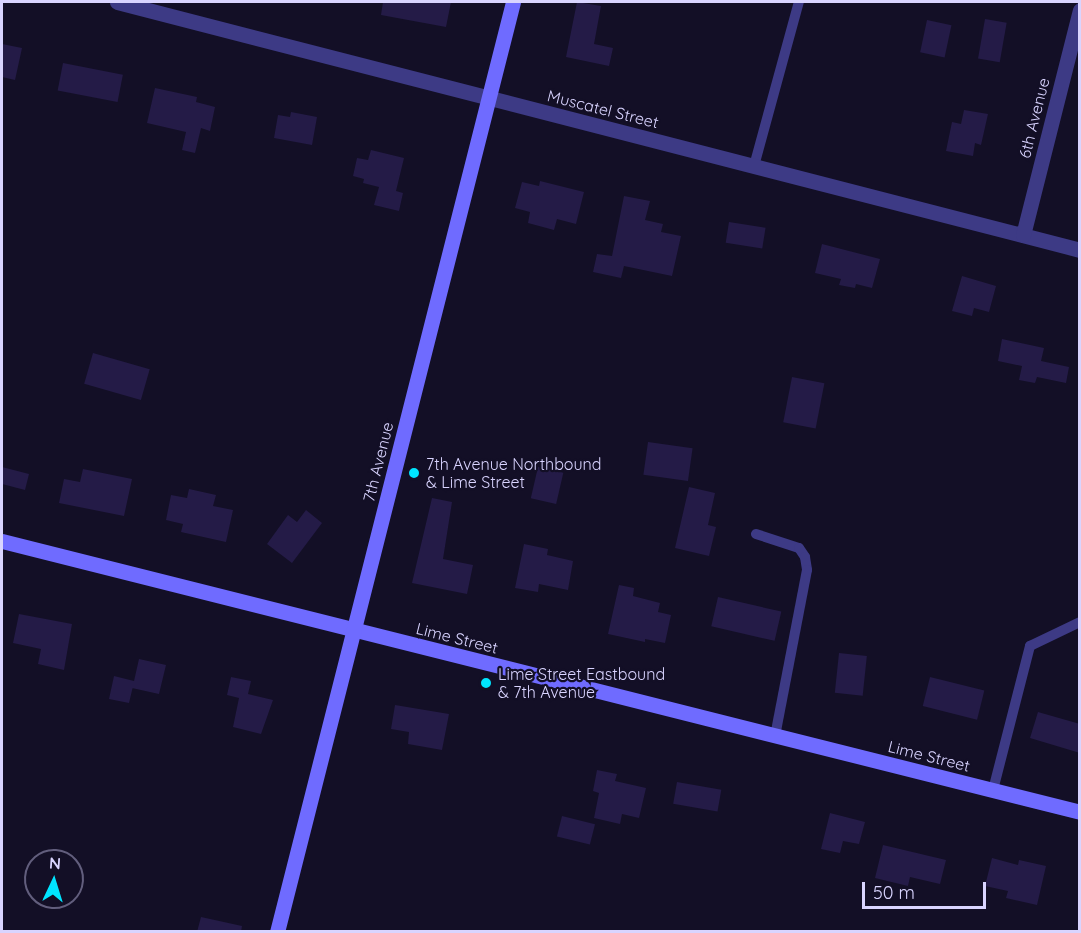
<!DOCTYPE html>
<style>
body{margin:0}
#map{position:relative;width:1081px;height:933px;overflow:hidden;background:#130f26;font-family:Quicksand,sans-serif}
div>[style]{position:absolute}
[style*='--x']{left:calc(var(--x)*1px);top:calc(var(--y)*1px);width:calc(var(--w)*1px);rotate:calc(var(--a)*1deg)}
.building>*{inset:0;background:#241b47;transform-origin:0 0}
.lane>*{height:10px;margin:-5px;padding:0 5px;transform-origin:5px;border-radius:5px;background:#3d3a85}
.street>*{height:15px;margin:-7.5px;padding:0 7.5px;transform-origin:7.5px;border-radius:7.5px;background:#3d3a85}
.secondary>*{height:15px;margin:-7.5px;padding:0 7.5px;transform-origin:7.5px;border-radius:7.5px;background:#6f6bff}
.dots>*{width:16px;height:16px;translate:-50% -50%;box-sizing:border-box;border:3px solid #130f26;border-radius:50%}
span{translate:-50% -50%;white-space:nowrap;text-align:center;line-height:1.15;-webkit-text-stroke:4.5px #130f26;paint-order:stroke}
.street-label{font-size:16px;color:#d9d4ff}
.poi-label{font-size:16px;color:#d9d4ff}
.left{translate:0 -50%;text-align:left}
.frame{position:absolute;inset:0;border:3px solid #d9d4ff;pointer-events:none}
.north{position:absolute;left:24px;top:849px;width:60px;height:60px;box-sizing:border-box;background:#130f26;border:2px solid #625e7d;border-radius:50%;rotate:4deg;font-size:16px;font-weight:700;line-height:24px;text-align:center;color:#d9d4ff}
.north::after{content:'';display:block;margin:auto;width:21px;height:27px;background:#00e5ff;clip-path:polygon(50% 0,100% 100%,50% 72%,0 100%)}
.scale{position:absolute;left:862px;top:882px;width:124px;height:27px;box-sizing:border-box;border:3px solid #d9d4ff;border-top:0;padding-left:8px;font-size:18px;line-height:21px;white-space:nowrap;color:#d9d4ff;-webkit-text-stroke:4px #130f26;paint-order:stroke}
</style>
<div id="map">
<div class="building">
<div style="clip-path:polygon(383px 2px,451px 2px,446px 27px,381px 15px)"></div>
<div style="clip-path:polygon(577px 2px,601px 6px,594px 44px,613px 48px,609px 66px,566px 57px)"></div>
<div style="left:985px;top:19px;width:22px;height:40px;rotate:10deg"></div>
<div style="left:927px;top:20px;width:25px;height:33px;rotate:12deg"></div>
<div style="clip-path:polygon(2px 44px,22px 48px,15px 80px,2px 77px)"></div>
<div style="left:63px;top:63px;width:61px;height:28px;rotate:11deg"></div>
<div style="clip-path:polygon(155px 88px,197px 97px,196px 102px,215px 107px,210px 131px,201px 128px,195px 153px,182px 150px,186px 132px,147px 123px)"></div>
<div style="clip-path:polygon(964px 110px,988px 114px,981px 145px,975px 143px,973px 156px,946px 151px,952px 122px,961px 124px)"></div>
<div style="clip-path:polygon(291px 112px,317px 117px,312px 145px,274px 138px,278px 115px,290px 117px)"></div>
<div style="clip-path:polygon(371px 150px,404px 158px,396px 191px,403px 193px,399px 211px,374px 205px,379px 187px,363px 183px,364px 179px,353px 176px,357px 158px,368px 160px)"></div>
<div style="clip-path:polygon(540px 181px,584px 192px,576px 224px,557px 219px,554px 230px,528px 223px,530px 212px,515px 208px,522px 182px,539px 186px)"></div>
<div style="clip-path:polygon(624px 196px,650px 201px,645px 220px,663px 224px,661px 232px,681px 236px,672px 276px,624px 266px,621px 278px,593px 272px,597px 254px,612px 256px)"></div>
<div style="left:729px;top:222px;width:37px;height:21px;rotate:9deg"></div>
<div style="clip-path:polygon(822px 244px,880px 259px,872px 288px,856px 284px,855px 288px,839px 285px,841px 279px,815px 273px)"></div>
<div style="clip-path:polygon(962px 276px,996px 286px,989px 312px,974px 308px,972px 316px,952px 311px)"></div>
<div style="clip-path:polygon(1002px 339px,1044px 348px,1041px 361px,1069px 367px,1066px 383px,1037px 377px,1035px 383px,1019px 380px,1022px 366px,998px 361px)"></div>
<div style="left:93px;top:353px;width:59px;height:32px;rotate:16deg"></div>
<div style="left:792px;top:377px;width:33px;height:46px;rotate:11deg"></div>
<div style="left:648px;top:442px;width:45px;height:33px;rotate:8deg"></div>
<div style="clip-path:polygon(2px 467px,29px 474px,25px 490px,2px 484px)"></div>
<div style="left:538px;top:467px;width:26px;height:32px;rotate:13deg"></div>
<div style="clip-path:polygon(83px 469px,132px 479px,124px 516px,59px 503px,64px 479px,80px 482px)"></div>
<div style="clip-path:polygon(689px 487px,715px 493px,708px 525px,716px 527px,709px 556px,675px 548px)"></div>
<div style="clip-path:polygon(189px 489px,216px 495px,213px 506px,233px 510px,226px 542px,181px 532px,183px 524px,166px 520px,171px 495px,187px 498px)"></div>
<div style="clip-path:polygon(432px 498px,452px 502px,443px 559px,473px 565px,467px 594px,412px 583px)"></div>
<div style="clip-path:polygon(306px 510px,322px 523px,292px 563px,267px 544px,288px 515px,297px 522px)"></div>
<div style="clip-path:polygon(524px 544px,548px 549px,547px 555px,573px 561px,568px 590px,539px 584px,538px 592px,515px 588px)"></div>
<div style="clip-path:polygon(619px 585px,634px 588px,633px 596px,660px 603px,658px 612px,671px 615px,665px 643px,645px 639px,645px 642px,608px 634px)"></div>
<div style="left:718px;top:597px;width:65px;height:30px;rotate:13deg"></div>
<div style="clip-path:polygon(19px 614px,72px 624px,64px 670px,38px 664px,41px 649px,13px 643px)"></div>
<div style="left:839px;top:653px;width:28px;height:40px;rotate:6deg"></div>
<div style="clip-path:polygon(139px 659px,166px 665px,159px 694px,132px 688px,134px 682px,129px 703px,109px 699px,114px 676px,134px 681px)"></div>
<div style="clip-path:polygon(231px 677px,251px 681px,248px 694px,273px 700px,261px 734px,233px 727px,239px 698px,227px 695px)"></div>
<div style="left:930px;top:677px;width:56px;height:30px;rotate:14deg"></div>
<div style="clip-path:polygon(395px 705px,449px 714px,442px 750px,408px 744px,409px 732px,391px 729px)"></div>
<div style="clip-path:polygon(1038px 712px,1080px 724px,1080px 753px,1030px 738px)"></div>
<div style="clip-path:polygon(597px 770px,617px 774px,615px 781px,646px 788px,639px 818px,622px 814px,620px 824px,594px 818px,599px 793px,593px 791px)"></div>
<div style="left:677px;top:782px;width:45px;height:22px;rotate:10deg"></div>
<div style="clip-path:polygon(830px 813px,865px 822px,859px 844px,843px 841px,840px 853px,821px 849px)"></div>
<div style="left:562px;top:816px;width:34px;height:21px;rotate:14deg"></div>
<div style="clip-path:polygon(883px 845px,946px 860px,940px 884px,910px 877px,908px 886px,875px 878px)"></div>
<div style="clip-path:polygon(992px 858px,1018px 865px,1019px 860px,1046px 866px,1037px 905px,1006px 898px,1008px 891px,985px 886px)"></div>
<div style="clip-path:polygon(201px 917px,242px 926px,241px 932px,197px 932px)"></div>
</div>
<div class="lane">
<div style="--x:754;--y:166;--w:170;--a:-74.7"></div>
<div style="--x:756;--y:534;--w:45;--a:18"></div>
<div style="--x:799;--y:548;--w:11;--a:56"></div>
<div style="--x:805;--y:557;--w:13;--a:81"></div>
<div style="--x:807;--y:570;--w:169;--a:100.9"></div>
<div style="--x:993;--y:790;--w:149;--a:-75.6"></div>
<div style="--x:1030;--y:646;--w:55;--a:-25.6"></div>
</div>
<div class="street">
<div style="--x:117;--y:2;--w:994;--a:14.44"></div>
<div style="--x:1023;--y:235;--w:232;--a:-75.8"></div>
</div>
<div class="secondary">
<div style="--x:2;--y:541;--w:1112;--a:14.11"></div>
<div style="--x:277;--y:932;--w:959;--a:-75.76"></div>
</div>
<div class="dots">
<div style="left:414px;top:473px;background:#00e5ff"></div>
<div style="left:486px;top:683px;background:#00e5ff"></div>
</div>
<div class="street-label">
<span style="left:603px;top:109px;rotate:14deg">Muscatel Street</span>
<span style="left:1034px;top:118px;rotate:-76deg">6th Avenue</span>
<span style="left:378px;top:462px;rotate:-76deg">7th Avenue</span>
<span style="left:457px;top:638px;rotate:14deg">Lime Street</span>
<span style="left:929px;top:756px;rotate:14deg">Lime Street</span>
</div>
<div class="poi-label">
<span class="left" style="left:426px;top:473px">7th Avenue Northbound<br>&amp; Lime Street</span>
<span class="left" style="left:498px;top:683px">Lime Street Eastbound<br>&amp; 7th Avenue</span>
</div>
<div class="frame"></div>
<div class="north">N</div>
<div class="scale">50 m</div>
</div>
